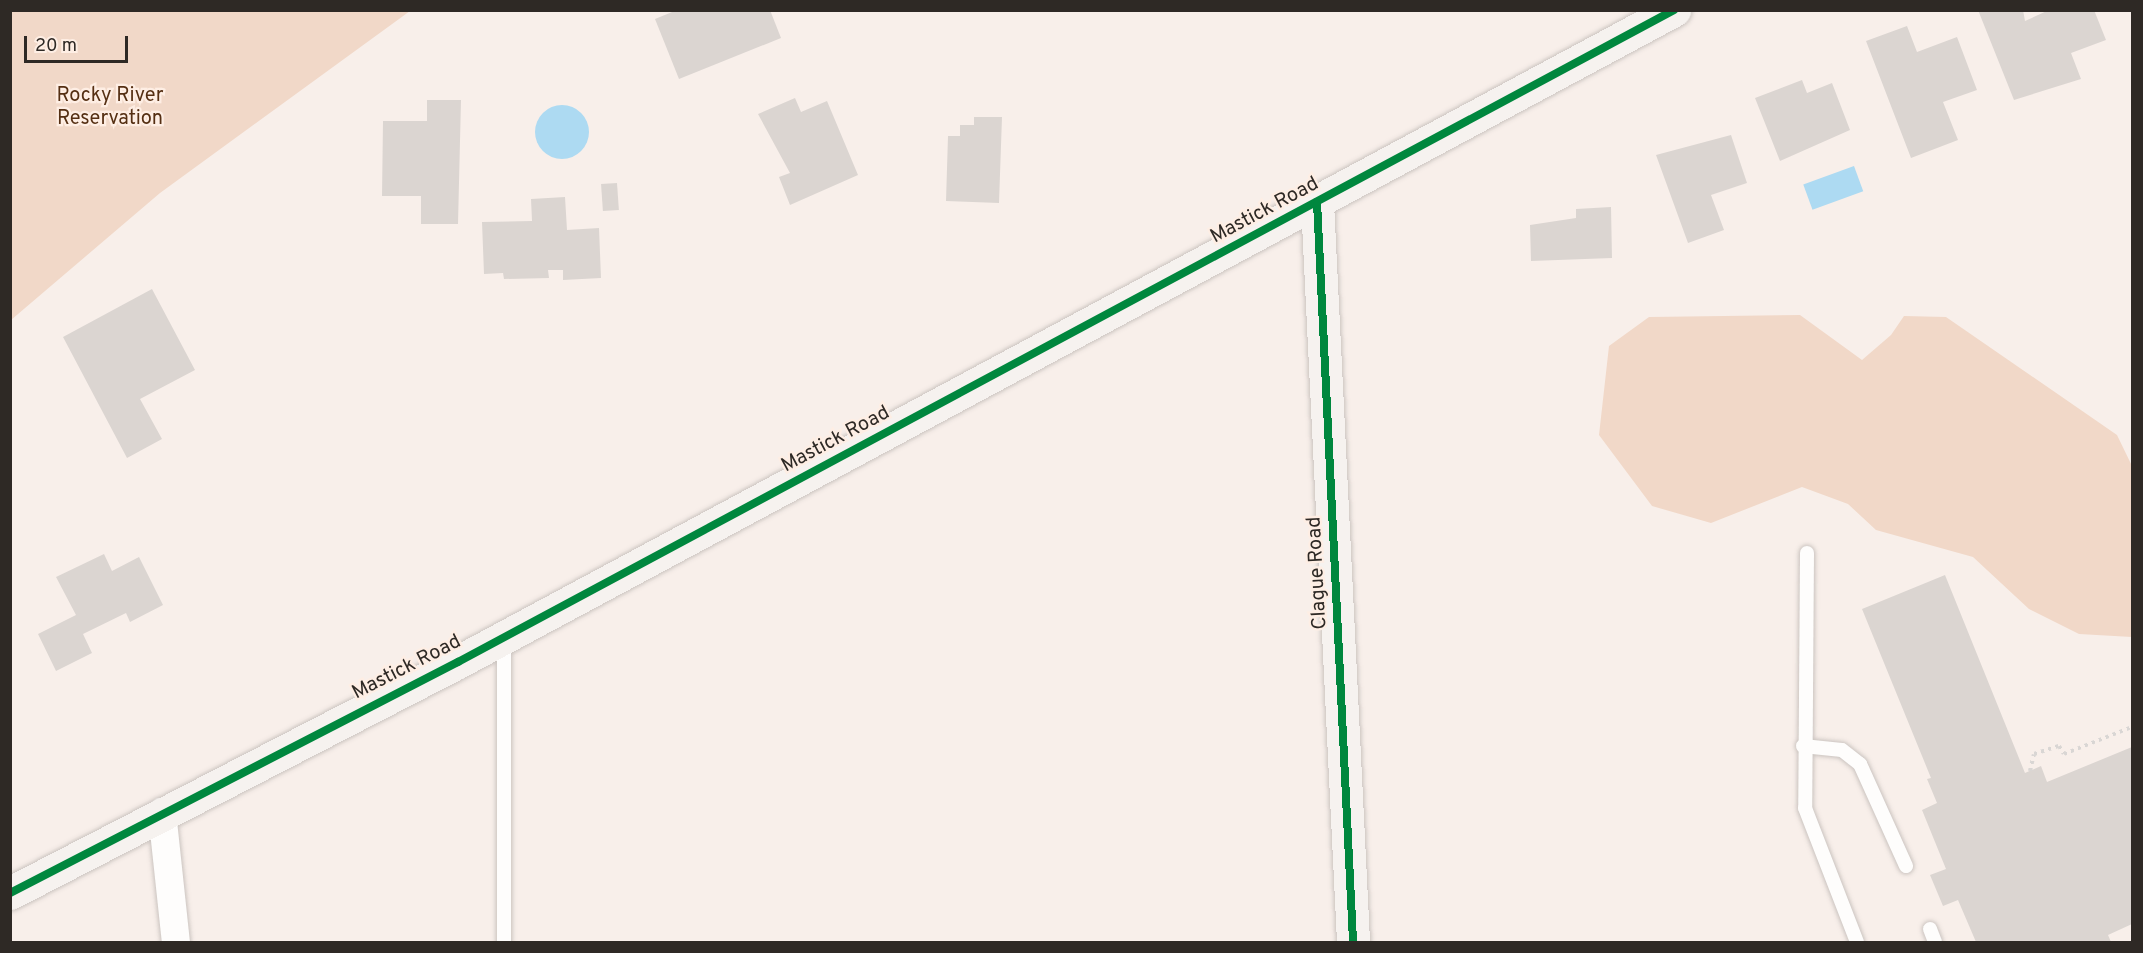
<!DOCTYPE html>
<style>
body{margin:0}
#map{position:relative;width:2143px;height:953px;overflow:hidden;background:#f8efea;font-family:Overpass,sans-serif}
div>[style]{position:absolute}
[style*='--x']{left:calc(var(--x)*1px);top:calc(var(--y)*1px);width:calc(var(--w)*1px);rotate:calc(var(--a)*1deg)}
.green>*{inset:0;background:#f1d8c8}
.water>*{inset:0;background:#addaf2;transform-origin:0 0}
.round{border-radius:50%}
.building>*{inset:0;background:#dbd5d1;transform-origin:0 0}
.path>*{height:4px;margin-top:-2px;transform-origin:0;background:repeating-linear-gradient(90deg,#d9d6d4 0 3px,transparent 0 7.5px)}
.roads{filter:drop-shadow(0 0 2px #cbc4c0) drop-shadow(0 0 2px #cbc4c0)}
.lane>*{height:14px;margin:-7px;padding:0 7px;transform-origin:7px;border-radius:7px;background:#fefdfc}
.street>*{height:28px;margin:-14px;padding:0 14px;transform-origin:14px;border-radius:14px;background:#fefdfc}
.secondary>*{height:33px;margin:-16.5px;padding:0 16.5px;transform-origin:16.5px;border-radius:16.5px;background:#f6f2ef}
.cycleway>*{height:8px;margin:-4px;padding:0 4px;transform-origin:4px;border-radius:4px;background:#00873e}
span{translate:-50% -50%;white-space:nowrap;text-align:center;line-height:1.15;-webkit-text-stroke:4.5px #feeee4;paint-order:stroke}
.park-label{font-size:20px;color:#552f13}
.street-label{font-size:20px;color:#2e2925}
.frame{position:absolute;inset:0;border:12px solid #2e2925;pointer-events:none}
.scale{position:absolute;left:24px;top:36px;width:104px;height:27px;box-sizing:border-box;border:3px solid #2e2925;border-top:0;padding-left:8px;font-size:18px;line-height:21px;white-space:nowrap;color:#2e2925;-webkit-text-stroke:4px #feeee4;paint-order:stroke}
</style>
<div id="map">
<div class="green">
<div style="clip-path:polygon(11px 10px,410px 10px,410px 11px,160px 193px,11px 320px)"></div>
<div style="clip-path:polygon(1800px 315px,1862px 360px,1891px 335px,1904px 316px,1946px 317px,2117px 435px,2132px 466px,2132px 637px,2079px 634px,2029px 609px,1973px 557px,1876px 530px,1848px 504px,1802px 487px,1711px 523px,1652px 506px,1599px 435px,1609px 346px,1649px 317px)"></div>
</div>
<div class="water">
<div class="round" style="left:535px;top:105px;width:54px;height:54px"></div>
<div style="left:1854px;top:166px;width:27px;height:54px;rotate:70deg"></div>
</div>
<div class="building">
<div style="clip-path:polygon(677px 10px,770px 10px,781px 38px,679px 79px,655px 19px)"></div>
<div style="clip-path:polygon(1978px 10px,2023px 10px,2025px 21px,2049px 10px,2094px 10px,2106px 40px,2071px 53px,2081px 79px,2014px 100px)"></div>
<div style="clip-path:polygon(1907px 26px,1917px 52px,1957px 37px,1977px 90px,1943px 102px,1958px 140px,1911px 158px,1866px 41px)"></div>
<div style="clip-path:polygon(1802px 80px,1807px 93px,1832px 83px,1850px 130px,1780px 161px,1755px 98px)"></div>
<div style="clip-path:polygon(795px 98px,801px 112px,827px 101px,858px 175px,790px 205px,779px 177px,790px 173px,758px 114px)"></div>
<div style="clip-path:polygon(427px 100px,461px 100px,458px 224px,421px 224px,421px 196px,382px 196px,383px 121px,427px 121px)"></div>
<div style="clip-path:polygon(974px 117px,1002px 117px,999px 203px,946px 201px,948px 136px,960px 136px,960px 125px,974px 125px)"></div>
<div style="clip-path:polygon(1731px 135px,1747px 183px,1711px 195px,1724px 230px,1688px 243px,1656px 155px)"></div>
<div style="left:617px;top:183px;width:27px;height:16px;rotate:86deg"></div>
<div style="clip-path:polygon(565px 197px,567px 230px,599px 228px,601px 278px,563px 280px,563px 270px,548px 270px,549px 278px,504px 279px,503px 273px,484px 274px,482px 222px,532px 221px,531px 199px)"></div>
<div style="clip-path:polygon(1611px 207px,1612px 258px,1531px 261px,1530px 225px,1576px 218px,1576px 209px)"></div>
<div style="clip-path:polygon(152px 289px,195px 370px,140px 399px,162px 439px,127px 458px,63px 337px)"></div>
<div style="clip-path:polygon(104px 554px,112px 571px,139px 557px,163px 605px,130px 622px,126px 613px,83px 634px,92px 653px,56px 671px,38px 634px,76px 615px,56px 577px)"></div>
<div style="clip-path:polygon(1945px 575px,2025px 773px,2041px 766px,2047px 782px,2132px 747px,2132px 924px,2108px 935px,2111px 942px,1976px 942px,1958px 900px,1943px 906px,1930px 875px,1946px 869px,1922px 810px,1937px 803px,1927px 779px,1931px 778px,1862px 609px)"></div>
</div>
<div class="path">
<div style="--x:2030;--y:771;--w:17;--a:-77"></div>
<div style="--x:2034;--y:754;--w:26;--a:-18"></div>
<div style="--x:2059;--y:746;--w:9;--a:58"></div>
<div style="--x:2064;--y:754;--w:73;--a:-21.7"></div>
</div>
<div class="roads">
<div class="lane">
<div style="--x:1807;--y:553;--w:255;--a:90.4"></div>
<div style="--x:1805;--y:808;--w:144;--a:68.8"></div>
<div style="--x:504;--y:639;--w:303;--a:90"></div>
<div style="--x:1803;--y:746;--w:39;--a:6"></div>
<div style="--x:1842;--y:750;--w:23;--a:38"></div>
<div style="--x:1860;--y:764;--w:112;--a:65.7"></div>
<div style="--x:1930;--y:929;--w:14;--a:69"></div>
</div>
<div class="street">
<div style="--x:162;--y:812;--w:131;--a:83.9"></div>
</div>
<div class="secondary">
<div style="--x:1317;--y:202;--w:741;--a:87.21"></div>
<div style="--x:10;--y:893;--w:504;--a:-27.28"></div>
<div style="--x:458;--y:662;--w:1380;--a:-28.2"></div>
</div>
</div>
<div class="cycleway">
<div style="--x:1317;--y:202;--w:741;--a:87.21"></div>
<div style="--x:10;--y:893;--w:504;--a:-27.28"></div>
<div style="--x:458;--y:662;--w:1380;--a:-28.2"></div>
</div>
<div class="park-label">
<span style="left:110px;top:108px">Rocky River<br>Reservation</span>
</div>
<div class="street-label">
<span style="left:1265px;top:211px;rotate:-28deg">Mastick Road</span>
<span style="left:836px;top:440px;rotate:-28deg">Mastick Road</span>
<span style="left:1318px;top:573px;rotate:-93deg">Clague Road</span>
<span style="left:407px;top:668px;rotate:-27deg">Mastick Road</span>
</div>
<div class="frame"></div>
<div class="scale">20 m</div>
</div>
